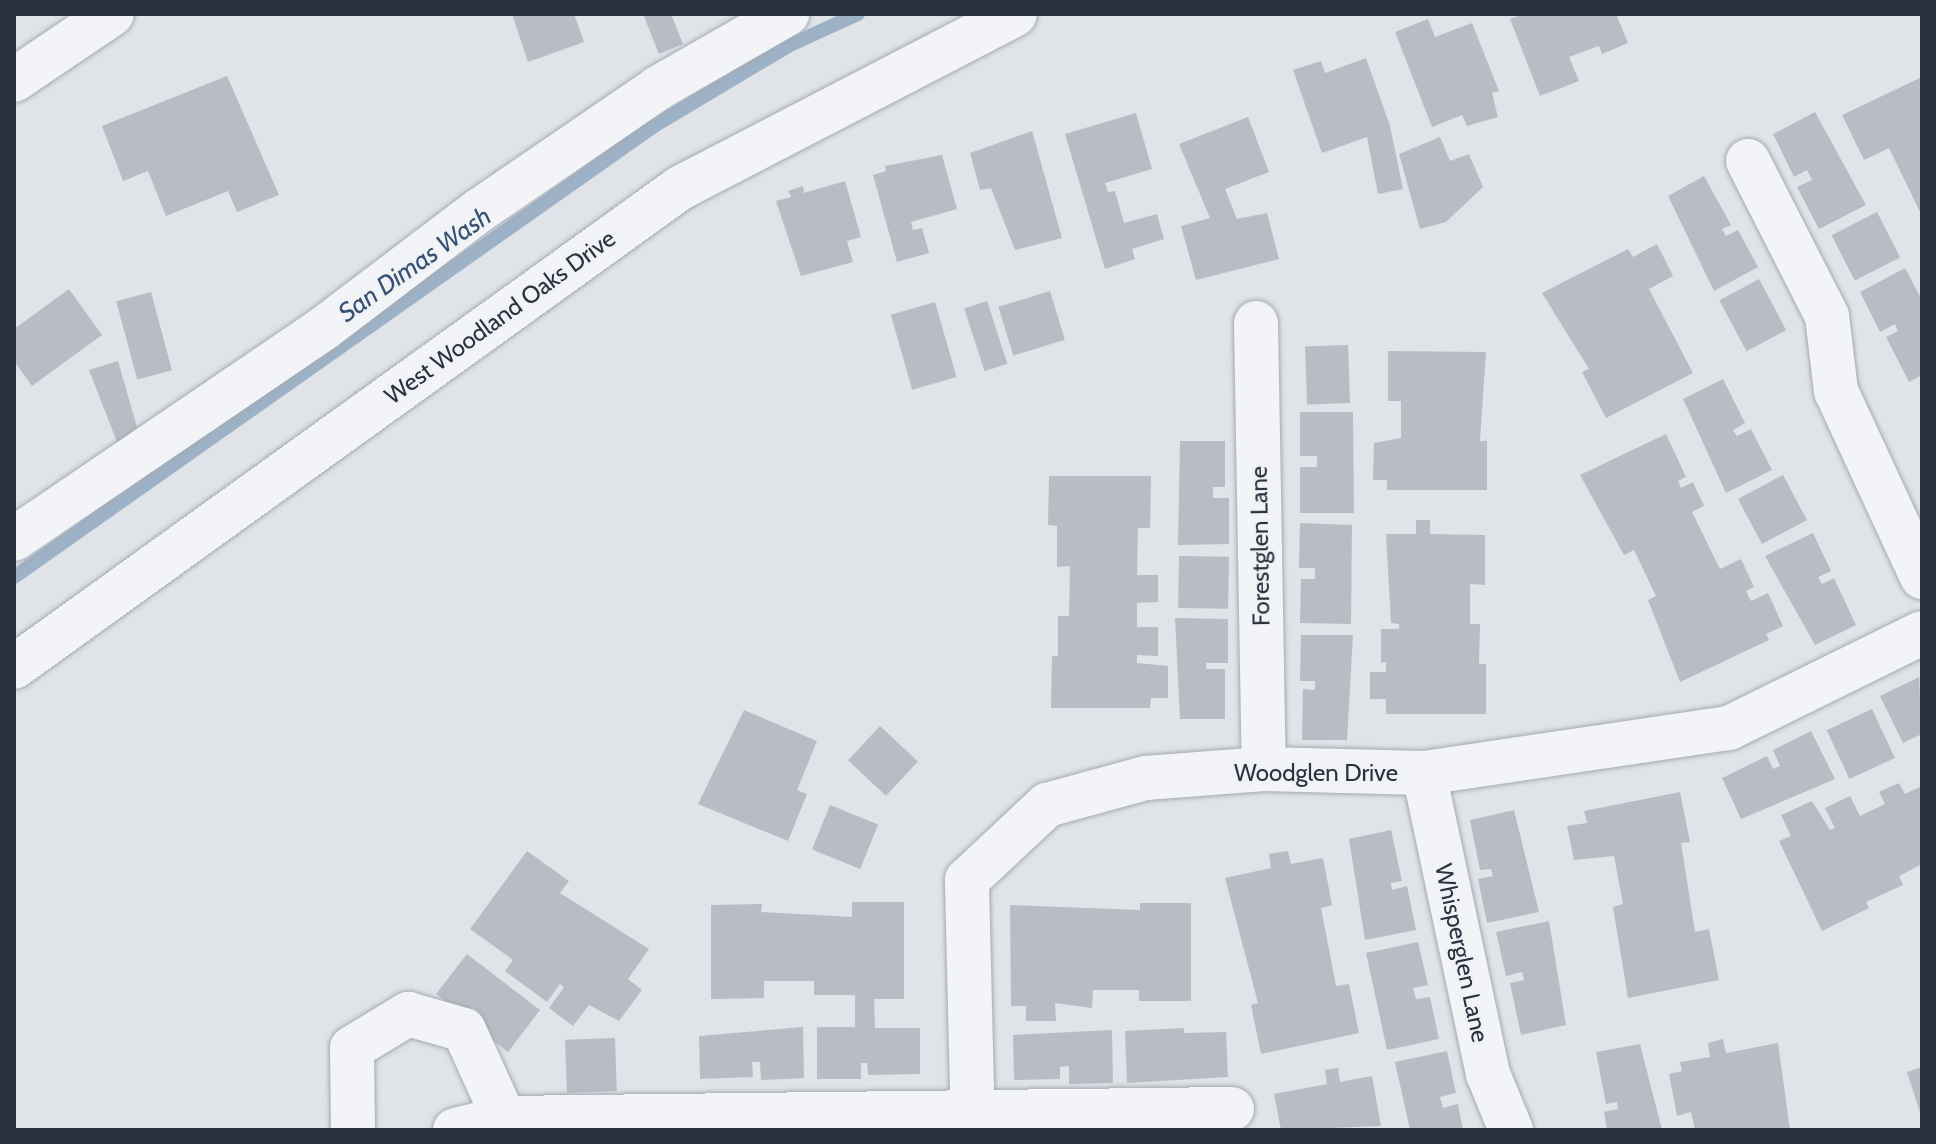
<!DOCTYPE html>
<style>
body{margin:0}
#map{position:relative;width:1936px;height:1144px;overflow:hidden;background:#e0e3e8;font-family:Cabin,sans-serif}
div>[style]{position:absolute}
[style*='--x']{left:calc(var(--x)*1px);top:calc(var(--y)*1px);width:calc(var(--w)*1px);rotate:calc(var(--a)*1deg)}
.stream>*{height:14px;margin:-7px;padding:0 7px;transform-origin:7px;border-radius:7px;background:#9db2c7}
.building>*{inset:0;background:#b8bdc5;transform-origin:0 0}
.roads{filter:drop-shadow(0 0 2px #a5aab2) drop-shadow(0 0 2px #a5aab2)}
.minor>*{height:44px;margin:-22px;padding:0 22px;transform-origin:22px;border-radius:22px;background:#f3f4f7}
span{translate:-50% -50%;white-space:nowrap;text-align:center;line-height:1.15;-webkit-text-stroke:6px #f0f2f6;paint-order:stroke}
.street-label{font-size:24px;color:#29323f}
.water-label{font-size:26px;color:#365171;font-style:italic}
.frame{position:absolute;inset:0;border:16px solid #29323f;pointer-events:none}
</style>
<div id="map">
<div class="stream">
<div style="--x:14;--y:577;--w:783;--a:-35.17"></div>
<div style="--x:654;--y:126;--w:156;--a:-30.8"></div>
<div style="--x:788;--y:46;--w:77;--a:-24.6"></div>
</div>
<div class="building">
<div style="clip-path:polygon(512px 14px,574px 14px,584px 42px,528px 62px)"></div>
<div style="clip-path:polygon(643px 14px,671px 14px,683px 44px,659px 54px)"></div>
<div style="clip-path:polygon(1523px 14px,1616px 14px,1628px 43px,1602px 54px,1599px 46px,1569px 57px,1579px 81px,1540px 96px,1510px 19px)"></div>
<div style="clip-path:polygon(1428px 19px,1435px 37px,1472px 23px,1499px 91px,1492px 93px,1498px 117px,1467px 126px,1462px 115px,1432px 127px,1395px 32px)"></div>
<div style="clip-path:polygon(1366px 58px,1390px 126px,1403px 189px,1378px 194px,1367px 137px,1322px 153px,1293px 70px,1321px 61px,1325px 73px)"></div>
<div style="clip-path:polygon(227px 76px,279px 195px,237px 212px,228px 191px,166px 216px,148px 171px,123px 181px,102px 126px)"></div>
<div style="clip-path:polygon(1922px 77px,1922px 216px,1889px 148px,1864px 160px,1842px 115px)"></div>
<div style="clip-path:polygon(1815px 112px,1866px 205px,1819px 229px,1797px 187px,1812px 180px,1807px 170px,1794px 177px,1773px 134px)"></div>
<div style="clip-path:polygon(1136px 113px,1152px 169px,1105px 183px,1108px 192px,1115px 191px,1124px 223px,1157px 214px,1164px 239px,1132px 249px,1135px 259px,1105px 269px,1065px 134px)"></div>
<div style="clip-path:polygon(1248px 117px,1269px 172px,1225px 189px,1237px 219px,1267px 213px,1279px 259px,1196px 280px,1181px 226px,1210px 218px,1179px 144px)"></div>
<div style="clip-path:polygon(1032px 131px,1062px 238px,1015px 250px,991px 188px,980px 190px,970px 153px)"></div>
<div style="clip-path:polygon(1440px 137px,1450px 161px,1469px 154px,1483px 187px,1446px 222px,1420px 229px,1399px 154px)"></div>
<div style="clip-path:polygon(942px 155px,957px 209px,911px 222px,913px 230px,922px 228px,929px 253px,897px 262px,873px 175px,886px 171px,885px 166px)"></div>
<div style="clip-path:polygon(1704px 176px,1731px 225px,1722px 229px,1726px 236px,1738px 230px,1758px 267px,1714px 291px,1668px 196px)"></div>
<div style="clip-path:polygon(845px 181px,861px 237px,847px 241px,853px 262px,801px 276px,776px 201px,791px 197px,788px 191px,803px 186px,804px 193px)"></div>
<div style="left:1877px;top:212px;width:51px;height:51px;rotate:63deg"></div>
<div style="clip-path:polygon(1657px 244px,1673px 276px,1649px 289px,1693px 373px,1606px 418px,1582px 372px,1589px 369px,1542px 293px,1628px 249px,1633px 257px)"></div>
<div style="clip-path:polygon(1905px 268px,1922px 300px,1922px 375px,1909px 382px,1886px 337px,1898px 331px,1895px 324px,1880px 332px,1860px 292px)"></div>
<div style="left:1759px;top:279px;width:58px;height:45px;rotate:62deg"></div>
<div style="clip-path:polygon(69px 289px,102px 335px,32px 386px,14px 361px,14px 329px)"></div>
<div style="left:1050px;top:291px;width:51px;height:54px;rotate:73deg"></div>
<div style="left:151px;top:292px;width:81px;height:36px;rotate:75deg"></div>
<div style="left:987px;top:301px;width:66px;height:24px;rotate:72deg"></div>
<div style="left:935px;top:302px;width:78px;height:46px;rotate:74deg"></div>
<div style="left:1348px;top:345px;width:58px;height:43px;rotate:88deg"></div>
<div style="clip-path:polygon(1388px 351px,1486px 352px,1480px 441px,1487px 441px,1487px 490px,1387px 490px,1387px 480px,1373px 480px,1374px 443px,1401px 438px,1401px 401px,1388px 401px)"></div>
<div style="clip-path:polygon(118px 361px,139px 434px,117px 442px,89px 370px)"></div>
<div style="clip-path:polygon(1723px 379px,1745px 423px,1733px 430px,1737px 436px,1751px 429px,1772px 470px,1726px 493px,1683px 399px)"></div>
<div style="clip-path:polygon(1300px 412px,1353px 412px,1354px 513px,1300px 513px,1300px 467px,1317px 467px,1317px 456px,1300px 456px)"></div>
<div style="clip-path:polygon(1666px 434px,1686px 477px,1678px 481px,1681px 488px,1693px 482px,1704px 506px,1692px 512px,1720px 569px,1741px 559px,1754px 587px,1746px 591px,1751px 601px,1768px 593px,1783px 626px,1766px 634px,1769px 640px,1680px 682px,1648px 600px,1656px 596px,1634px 550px,1624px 555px,1580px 475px)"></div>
<div style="clip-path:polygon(1180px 441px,1225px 441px,1225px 487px,1213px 487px,1213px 498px,1229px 498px,1229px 544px,1178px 545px)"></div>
<div style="left:1783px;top:475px;width:51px;height:51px;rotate:62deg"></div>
<div style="clip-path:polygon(1049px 476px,1151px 476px,1150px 528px,1138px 528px,1137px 575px,1158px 575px,1158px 602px,1137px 603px,1137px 627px,1158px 627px,1158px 656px,1137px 655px,1137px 663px,1168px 666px,1168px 698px,1151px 698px,1150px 708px,1051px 708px,1052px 656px,1058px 656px,1058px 616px,1069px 616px,1070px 566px,1057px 567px,1057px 526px,1048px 525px)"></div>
<div style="clip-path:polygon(1416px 520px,1430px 520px,1430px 534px,1485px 535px,1485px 585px,1470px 584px,1470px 624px,1480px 624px,1479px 664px,1486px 664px,1486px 714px,1386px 714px,1386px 699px,1370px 699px,1370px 672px,1386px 672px,1386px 662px,1381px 663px,1381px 629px,1399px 629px,1399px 624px,1391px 623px,1386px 534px,1416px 534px)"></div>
<div style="clip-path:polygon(1300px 523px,1352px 525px,1351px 624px,1300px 623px,1301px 579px,1315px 579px,1315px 568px,1299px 568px)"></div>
<div style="clip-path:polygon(1813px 533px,1831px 571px,1818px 577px,1822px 584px,1834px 578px,1856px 625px,1815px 645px,1765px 556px)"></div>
<div style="left:1179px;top:556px;width:50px;height:52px;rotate:1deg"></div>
<div style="clip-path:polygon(1175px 618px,1228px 619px,1228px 663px,1206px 663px,1206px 669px,1225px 669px,1225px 719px,1180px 719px)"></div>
<div style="clip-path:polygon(1301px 635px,1353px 635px,1347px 740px,1302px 740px,1303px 689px,1315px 690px,1315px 681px,1300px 681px)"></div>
<div style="clip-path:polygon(1919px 677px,1922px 734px,1903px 743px,1880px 696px)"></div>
<div style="left:1872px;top:709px;width:54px;height:50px;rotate:65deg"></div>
<div style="clip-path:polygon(744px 710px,817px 741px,797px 790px,807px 794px,788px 841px,698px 804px)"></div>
<div style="left:880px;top:726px;width:52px;height:47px;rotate:43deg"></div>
<div style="clip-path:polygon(1811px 731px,1835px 779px,1741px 819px,1722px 778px,1767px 756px,1773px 769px,1780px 766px,1773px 750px)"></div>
<div style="clip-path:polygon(1899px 783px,1905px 794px,1922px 786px,1922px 864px,1899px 876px,1903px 885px,1866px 902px,1869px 908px,1822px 931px,1779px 841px,1791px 836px,1781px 815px,1812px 801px,1830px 830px,1835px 828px,1825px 808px,1850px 796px,1860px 816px,1885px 804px,1879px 792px)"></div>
<div style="clip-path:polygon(1680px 792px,1690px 842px,1681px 843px,1695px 932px,1709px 929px,1719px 980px,1628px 998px,1613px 907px,1623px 904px,1614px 856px,1574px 860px,1567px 826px,1587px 823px,1584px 811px)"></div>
<div style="left:830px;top:805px;width:52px;height:48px;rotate:22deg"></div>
<div style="clip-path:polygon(1514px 810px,1539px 912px,1487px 923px,1478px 879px,1493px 876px,1491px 869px,1480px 870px,1470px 820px)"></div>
<div style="clip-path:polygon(1391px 830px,1402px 881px,1391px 883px,1392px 890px,1407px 886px,1416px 930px,1365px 940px,1349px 839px)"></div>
<div style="clip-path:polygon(527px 851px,569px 881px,560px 893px,649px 949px,628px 979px,642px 990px,619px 1021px,589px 1005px,573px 1026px,549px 1008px,564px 987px,560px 984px,547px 1002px,505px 971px,513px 960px,470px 929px)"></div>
<div style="clip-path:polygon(1288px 851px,1291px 864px,1323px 858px,1332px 905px,1321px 908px,1336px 986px,1349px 984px,1359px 1033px,1261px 1054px,1251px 1005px,1258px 1003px,1225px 878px,1271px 868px,1269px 854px)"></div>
<div style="clip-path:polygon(852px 902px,904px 902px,904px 999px,874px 999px,875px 1028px,920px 1028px,920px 1074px,868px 1075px,867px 1063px,861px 1063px,861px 1079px,817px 1079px,817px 1027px,855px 1027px,855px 995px,814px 995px,814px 981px,764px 981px,764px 998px,711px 999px,711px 905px,762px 904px,761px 912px,852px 917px)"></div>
<div style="clip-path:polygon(1140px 903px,1191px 903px,1191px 1001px,1139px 1001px,1139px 990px,1093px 990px,1092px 1008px,1055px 1003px,1056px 1021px,1026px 1021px,1026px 1006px,1011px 1006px,1010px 905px,1140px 910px)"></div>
<div style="clip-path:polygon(1549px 921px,1566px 1025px,1521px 1035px,1510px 983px,1524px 980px,1522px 972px,1506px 976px,1496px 932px)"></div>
<div style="clip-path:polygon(1418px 942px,1428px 985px,1413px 988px,1416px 999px,1430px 997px,1439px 1039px,1387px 1050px,1366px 953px)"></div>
<div style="clip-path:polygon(467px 954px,540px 1010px,508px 1052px,473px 1025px,481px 1014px,473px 1007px,466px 1017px,436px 994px)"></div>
<div style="clip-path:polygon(803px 1027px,804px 1078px,761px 1080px,760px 1062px,752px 1062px,753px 1077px,700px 1079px,699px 1036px)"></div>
<div style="clip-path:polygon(1184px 1028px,1184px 1033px,1226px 1032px,1228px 1077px,1127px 1083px,1125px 1031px)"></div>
<div style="clip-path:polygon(1112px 1030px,1113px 1083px,1069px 1084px,1069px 1066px,1060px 1067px,1060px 1079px,1014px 1080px,1013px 1035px)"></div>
<div style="left:615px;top:1038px;width:53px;height:50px;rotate:88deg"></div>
<div style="clip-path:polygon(1723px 1039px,1726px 1053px,1778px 1043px,1790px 1130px,1695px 1130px,1691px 1112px,1677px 1116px,1669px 1074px,1682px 1071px,1680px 1062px,1710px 1057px,1708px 1043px)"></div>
<div style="clip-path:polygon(1640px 1044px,1662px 1130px,1607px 1130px,1604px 1112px,1618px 1109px,1617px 1102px,1606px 1104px,1596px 1052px)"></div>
<div style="clip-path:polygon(1447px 1051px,1456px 1093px,1440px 1097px,1443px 1108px,1458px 1104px,1463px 1130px,1410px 1130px,1395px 1062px)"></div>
<div style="clip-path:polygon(1922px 1067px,1922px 1115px,1921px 1115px,1907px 1072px)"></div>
<div style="clip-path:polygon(1338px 1068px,1340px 1082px,1372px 1076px,1381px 1126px,1281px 1130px,1274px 1094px,1327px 1084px,1325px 1070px)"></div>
</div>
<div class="roads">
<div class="minor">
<div style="--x:14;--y:80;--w:118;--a:-34"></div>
<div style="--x:1748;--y:161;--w:174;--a:63"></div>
<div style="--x:1827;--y:316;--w:76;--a:83.2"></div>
<div style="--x:1836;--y:391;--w:205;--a:65.2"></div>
<div style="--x:1256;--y:323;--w:446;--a:89"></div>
<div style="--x:14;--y:539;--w:374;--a:-34.2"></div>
<div style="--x:323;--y:329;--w:197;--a:-37.2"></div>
<div style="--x:480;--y:210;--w:216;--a:-34.4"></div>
<div style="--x:658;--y:88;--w:149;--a:-29.8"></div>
<div style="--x:14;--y:667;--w:820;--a:-35.72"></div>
<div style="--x:680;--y:188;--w:377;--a:-27.4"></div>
<div style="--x:1424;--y:773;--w:308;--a:78"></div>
<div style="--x:1488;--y:1074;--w:61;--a:67.7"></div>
<div style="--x:353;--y:1130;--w:82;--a:-90.7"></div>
<div style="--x:352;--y:1048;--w:66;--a:-31.3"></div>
<div style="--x:408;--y:1014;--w:58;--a:15.9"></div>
<div style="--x:464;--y:1030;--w:97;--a:65.6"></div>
<div style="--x:455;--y:1130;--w:50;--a:-13.8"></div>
<div style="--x:504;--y:1118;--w:728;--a:-0.71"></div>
<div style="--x:973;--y:1130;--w:250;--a:-91.4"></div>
<div style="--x:967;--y:880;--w:110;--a:-43.2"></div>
<div style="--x:1047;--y:805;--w:103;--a:-15.3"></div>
<div style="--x:1146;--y:778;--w:118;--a:-4.4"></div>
<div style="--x:1264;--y:769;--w:160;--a:1.4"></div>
<div style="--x:1424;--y:773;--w:308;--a:-8.4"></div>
<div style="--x:1729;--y:728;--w:215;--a:-26.2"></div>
</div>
</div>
<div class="street-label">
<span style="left:500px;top:317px;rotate:-36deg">West Woodland Oaks Drive</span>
<span style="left:1260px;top:546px;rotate:-91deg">Forestglen Lane</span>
<span style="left:1316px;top:773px">Woodglen Drive</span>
<span style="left:1462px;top:953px;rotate:78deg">Whisperglen Lane</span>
</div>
<div class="water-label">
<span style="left:415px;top:265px;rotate:-35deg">San Dimas Wash</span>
</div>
<div class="frame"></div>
</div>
